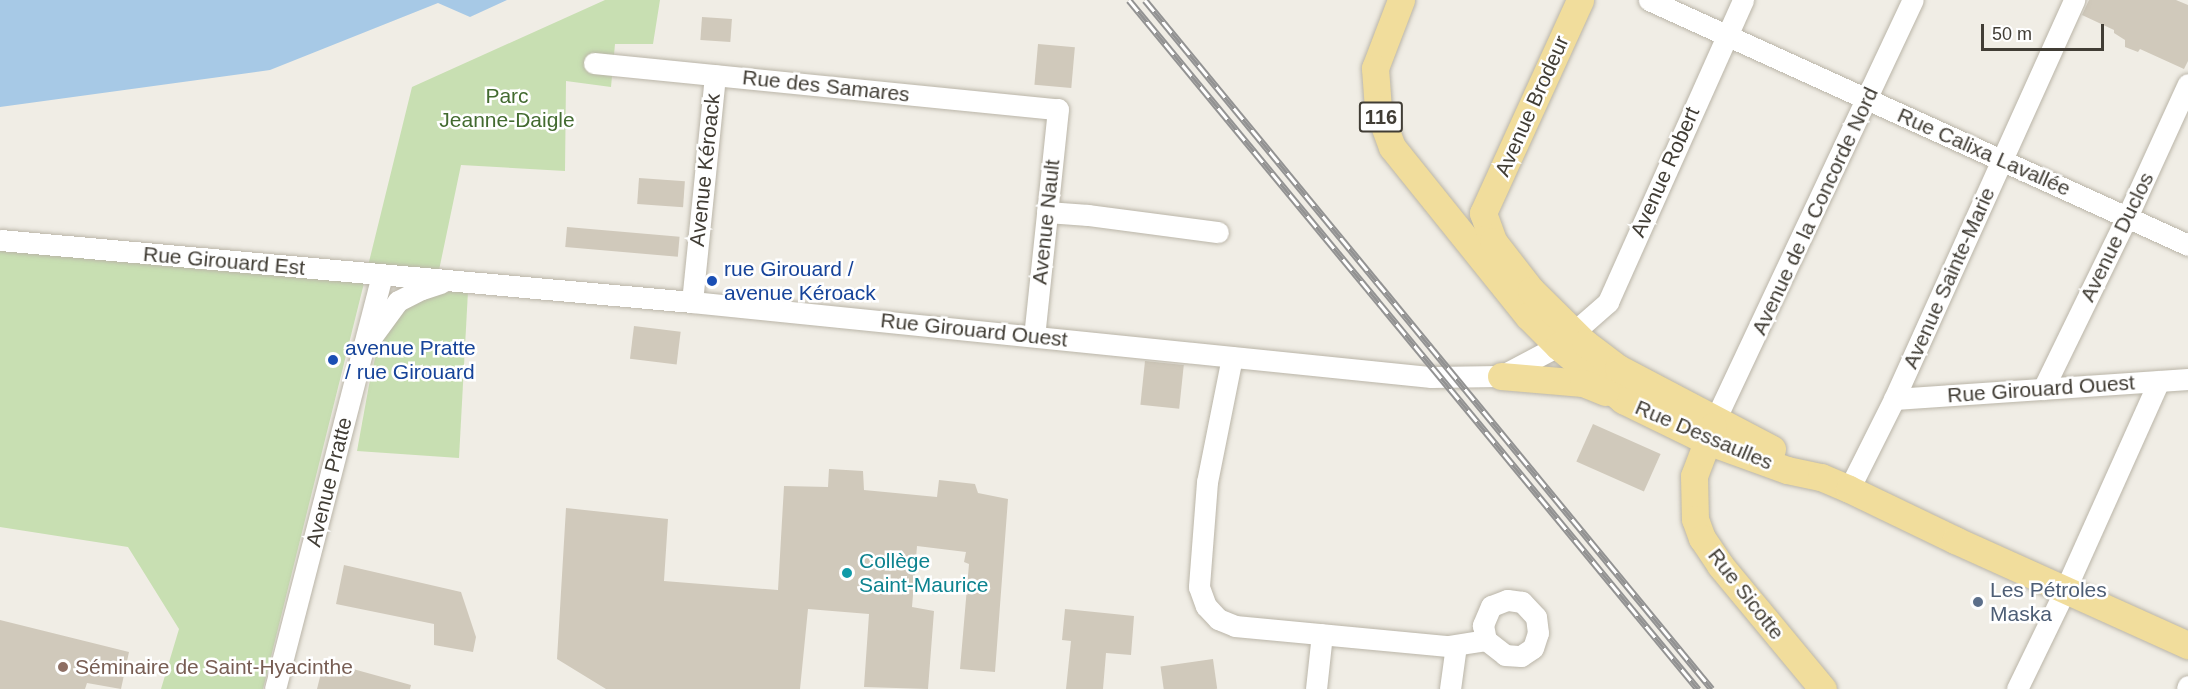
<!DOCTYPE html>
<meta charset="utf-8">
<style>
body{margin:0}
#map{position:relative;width:2188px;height:689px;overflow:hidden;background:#f0ede5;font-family:Helvetica,sans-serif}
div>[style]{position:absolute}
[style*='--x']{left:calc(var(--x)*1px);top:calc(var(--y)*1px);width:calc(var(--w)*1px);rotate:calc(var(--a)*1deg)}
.green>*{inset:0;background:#c8dfb2}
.water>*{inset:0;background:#a7c9e6}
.building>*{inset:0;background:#d0c9bb;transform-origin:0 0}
.roads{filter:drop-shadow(0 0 2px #bab5a8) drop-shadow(0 0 2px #bab5a8)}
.minor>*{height:21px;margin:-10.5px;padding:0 10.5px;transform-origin:10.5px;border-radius:10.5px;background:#fff}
.major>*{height:27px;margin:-13.5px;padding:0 13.5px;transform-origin:13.5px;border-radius:13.5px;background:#f1dd9c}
.rail>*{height:7px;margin-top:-3.5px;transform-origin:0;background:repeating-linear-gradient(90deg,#fff 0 14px,#939393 0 28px);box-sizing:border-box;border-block:2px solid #939393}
.dots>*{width:16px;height:16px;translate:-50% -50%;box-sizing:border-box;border:3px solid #fff;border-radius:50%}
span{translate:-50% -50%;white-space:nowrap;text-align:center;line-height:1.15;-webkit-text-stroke:5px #fff;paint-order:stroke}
.shield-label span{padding:2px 4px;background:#fff;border:2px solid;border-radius:4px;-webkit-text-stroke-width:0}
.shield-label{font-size:20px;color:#413d35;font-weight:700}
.street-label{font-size:21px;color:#413d35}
.park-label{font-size:21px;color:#436b30}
.transit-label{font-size:21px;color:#164399}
.left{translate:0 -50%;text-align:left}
.culture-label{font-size:21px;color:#0d838f}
.service-label{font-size:21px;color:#4e5e75}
.education-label{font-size:21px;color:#785e54}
.scale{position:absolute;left:1981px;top:24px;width:123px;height:27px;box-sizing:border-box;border:3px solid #413d35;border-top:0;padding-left:8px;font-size:18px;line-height:21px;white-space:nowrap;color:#413d35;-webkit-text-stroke:4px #fff;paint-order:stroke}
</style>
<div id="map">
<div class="green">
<div style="clip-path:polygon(605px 0,660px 0,653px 44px,615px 44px,611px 87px,566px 81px,565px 171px,461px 165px,438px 275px,367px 271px,263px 689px,161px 689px,179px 629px,128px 547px,0 527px,0 240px,367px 270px,412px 87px)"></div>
<div style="clip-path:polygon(468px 291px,459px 458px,357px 451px,369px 385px,378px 345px,388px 322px,402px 305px,446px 292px)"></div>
</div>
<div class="water">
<div style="clip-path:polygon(0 0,507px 0,470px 17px,438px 3px,270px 70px,0 107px)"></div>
</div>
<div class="building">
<div style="clip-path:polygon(2089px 0,2176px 0,2188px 5px,2188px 61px,2184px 69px,2140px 49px,2138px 52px,2125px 47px,2125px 40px,2114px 33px,2114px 30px,2082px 15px)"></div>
<div style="left:702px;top:17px;width:30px;height:23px;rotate:4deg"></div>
<div style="left:1038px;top:44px;width:37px;height:41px;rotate:5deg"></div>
<div style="left:639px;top:178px;width:46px;height:26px;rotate:4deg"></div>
<div style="left:567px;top:227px;width:113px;height:20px;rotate:5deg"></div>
<div style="left:634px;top:326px;width:47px;height:33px;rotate:7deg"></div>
<div style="left:1145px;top:361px;width:39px;height:44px;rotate:6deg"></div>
<div style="left:1593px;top:424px;width:74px;height:41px;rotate:24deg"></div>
<div style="clip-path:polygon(829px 469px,863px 471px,864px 490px,937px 497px,939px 480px,975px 484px,978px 493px,1008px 499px,995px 672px,960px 669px,969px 564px,964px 562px,966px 552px,917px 546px,912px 607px,934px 611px,928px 689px,864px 687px,869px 614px,808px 609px,800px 689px,606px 689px,557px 659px,566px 508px,668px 519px,664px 581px,778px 590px,784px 486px,828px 487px)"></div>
<div style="clip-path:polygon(344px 565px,461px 592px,476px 637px,473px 652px,434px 645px,434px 624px,336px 604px)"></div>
<div style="clip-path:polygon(1065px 609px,1134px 616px,1131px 655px,1106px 653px,1103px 689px,1066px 689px,1071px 641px,1062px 640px)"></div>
<div style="clip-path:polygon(0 620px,129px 652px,121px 689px,87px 683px,85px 689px,0 689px)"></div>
<div style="left:1213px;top:659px;width:30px;height:53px;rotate:82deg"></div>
<div style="clip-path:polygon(324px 661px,411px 685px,410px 689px,317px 689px)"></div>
</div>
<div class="roads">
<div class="minor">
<div style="--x:1649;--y:0;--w:592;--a:24.44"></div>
<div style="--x:594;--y:63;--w:466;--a:5.7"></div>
<div style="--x:1058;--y:109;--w:228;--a:96"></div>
<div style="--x:1047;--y:212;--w:41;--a:4.2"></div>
<div style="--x:1088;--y:215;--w:131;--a:7.5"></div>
<div style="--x:0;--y:240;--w:695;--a:5.12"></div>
<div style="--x:692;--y:302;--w:743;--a:5.8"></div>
<div style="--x:1431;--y:377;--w:70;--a:-0.8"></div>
<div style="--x:1501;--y:376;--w:64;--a:-27.8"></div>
<div style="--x:1558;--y:346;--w:67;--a:-41.3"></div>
<div style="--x:1608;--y:302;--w:331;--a:-65.9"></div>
<div style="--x:692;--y:302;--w:228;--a:-84.2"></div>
<div style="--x:373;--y:335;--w:42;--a:-53.7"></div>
<div style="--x:398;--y:301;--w:27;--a:-27"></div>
<div style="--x:422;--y:289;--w:20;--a:-18"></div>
<div style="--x:1232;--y:357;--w:127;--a:101.3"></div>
<div style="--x:1207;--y:482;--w:105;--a:94.4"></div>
<div style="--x:1199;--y:587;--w:20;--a:70"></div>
<div style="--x:1206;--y:606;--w:18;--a:47"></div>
<div style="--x:1218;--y:619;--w:18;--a:22"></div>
<div style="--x:1235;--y:626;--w:214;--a:5.4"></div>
<div style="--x:1448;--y:646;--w:38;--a:-9"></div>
<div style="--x:1486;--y:640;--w:24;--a:38"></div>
<div style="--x:1505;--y:655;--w:16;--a:4"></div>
<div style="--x:1521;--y:656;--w:14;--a:-34"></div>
<div style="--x:1533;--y:648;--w:16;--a:-72"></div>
<div style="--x:1538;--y:633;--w:16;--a:-97"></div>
<div style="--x:1536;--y:617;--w:21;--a:-133"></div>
<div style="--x:1522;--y:602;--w:15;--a:-172"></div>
<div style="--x:1507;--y:600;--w:17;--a:159"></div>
<div style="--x:1491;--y:606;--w:21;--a:113"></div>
<div style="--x:1483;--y:625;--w:15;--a:79"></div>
<div style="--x:2043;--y:389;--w:191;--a:-64"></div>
<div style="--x:2127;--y:217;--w:146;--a:-65.4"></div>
<div style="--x:1894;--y:399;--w:295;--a:-3.9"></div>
<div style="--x:1715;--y:420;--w:464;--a:-64.8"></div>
<div style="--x:1849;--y:489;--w:101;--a:-63.4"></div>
<div style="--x:1894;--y:399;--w:438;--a:-65.7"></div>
<div style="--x:275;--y:689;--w:428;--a:-75.5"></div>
<div style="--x:1316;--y:689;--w:55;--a:-83.8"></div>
<div style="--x:1450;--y:689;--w:44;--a:-82.2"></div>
<div style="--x:2017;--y:689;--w:110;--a:-64.1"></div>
<div style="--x:2065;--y:590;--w:229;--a:-65.8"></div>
<div style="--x:2187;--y:689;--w:3;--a:-72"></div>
</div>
<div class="major">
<div style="--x:1401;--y:0;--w:73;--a:110.9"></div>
<div style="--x:1375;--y:68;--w:41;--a:85.8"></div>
<div style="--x:1378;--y:109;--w:40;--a:69.8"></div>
<div style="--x:1392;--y:147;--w:217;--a:51.2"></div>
<div style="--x:1528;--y:316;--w:42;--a:45"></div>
<div style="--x:1558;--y:346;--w:85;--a:39.7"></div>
<div style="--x:1623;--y:400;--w:93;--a:26"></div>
<div style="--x:1707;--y:441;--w:85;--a:19.9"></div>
<div style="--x:1787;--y:470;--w:35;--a:12"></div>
<div style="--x:1821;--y:477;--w:30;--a:23"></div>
<div style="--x:1849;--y:489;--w:118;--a:25.7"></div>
<div style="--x:1955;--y:540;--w:256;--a:24.3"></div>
<div style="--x:1483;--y:213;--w:30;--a:70"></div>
<div style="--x:1493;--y:241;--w:62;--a:52.2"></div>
<div style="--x:1531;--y:290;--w:76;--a:44.5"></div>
<div style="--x:1585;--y:343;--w:41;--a:37.1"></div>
<div style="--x:1618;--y:368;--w:174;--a:27.7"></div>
<div style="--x:1483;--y:213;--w:234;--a:-65.5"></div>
<div style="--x:1501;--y:376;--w:82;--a:4.9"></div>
<div style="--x:1583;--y:383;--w:24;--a:22"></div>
<div style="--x:1713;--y:426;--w:53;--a:110.8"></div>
<div style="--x:1694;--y:476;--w:43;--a:88.7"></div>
<div style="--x:1695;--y:519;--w:20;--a:70"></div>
<div style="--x:1702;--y:538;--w:32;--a:56"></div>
<div style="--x:1720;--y:565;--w:161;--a:50.3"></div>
</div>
</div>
<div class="rail">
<div style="--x:1129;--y:0;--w:894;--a:50.45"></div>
<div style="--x:1145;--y:0;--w:892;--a:50.55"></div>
</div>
<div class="dots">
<div style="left:712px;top:281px;background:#1a4fb4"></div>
<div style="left:333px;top:360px;background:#1a4fb4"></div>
<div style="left:847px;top:573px;background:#0f9aa8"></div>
<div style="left:1978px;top:602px;background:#5c6f8a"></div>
<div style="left:63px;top:667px;background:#8d6e63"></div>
</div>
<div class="shield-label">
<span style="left:1381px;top:117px">116</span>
</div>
<div class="street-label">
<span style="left:826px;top:86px;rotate:6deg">Rue des Samares</span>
<span style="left:1532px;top:106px;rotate:-66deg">Avenue Brodeur</span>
<span style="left:1984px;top:152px;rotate:24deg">Rue Calixa Lavallée</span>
<span style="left:705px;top:170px;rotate:-84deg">Avenue Kéroack</span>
<span style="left:1665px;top:172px;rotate:-66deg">Avenue Robert</span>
<span style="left:1815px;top:211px;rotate:-65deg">Avenue de la Concorde Nord</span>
<span style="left:1046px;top:222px;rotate:-84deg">Avenue Nault</span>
<span style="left:2117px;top:237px;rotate:-64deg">Avenue Duclos</span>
<span style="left:224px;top:261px;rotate:5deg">Rue Girouard Est</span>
<span style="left:1949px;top:278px;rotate:-66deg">Avenue Sainte-Marie</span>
<span style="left:974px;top:330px;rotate:6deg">Rue Girouard Ouest</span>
<span style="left:2041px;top:389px;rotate:-4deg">Rue Girouard Ouest</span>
<span style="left:1704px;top:435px;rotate:23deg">Rue Dessaulles</span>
<span style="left:329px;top:482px;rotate:-76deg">Avenue Pratte</span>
<span style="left:1746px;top:594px;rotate:52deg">Rue Sicotte</span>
</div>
<div class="park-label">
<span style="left:507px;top:108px">Parc<br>Jeanne-Daigle</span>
</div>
<div class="transit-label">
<span class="left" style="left:724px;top:281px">rue Girouard /<br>avenue Kéroack</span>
<span class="left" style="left:345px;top:360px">avenue Pratte<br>/ rue Girouard</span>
</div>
<div class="culture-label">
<span class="left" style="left:859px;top:573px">Collège<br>Saint-Maurice</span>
</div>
<div class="service-label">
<span class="left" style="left:1990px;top:602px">Les Pétroles<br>Maska</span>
</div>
<div class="education-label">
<span class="left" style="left:75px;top:667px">Séminaire de Saint-Hyacinthe</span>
</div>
<div class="scale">50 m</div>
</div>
